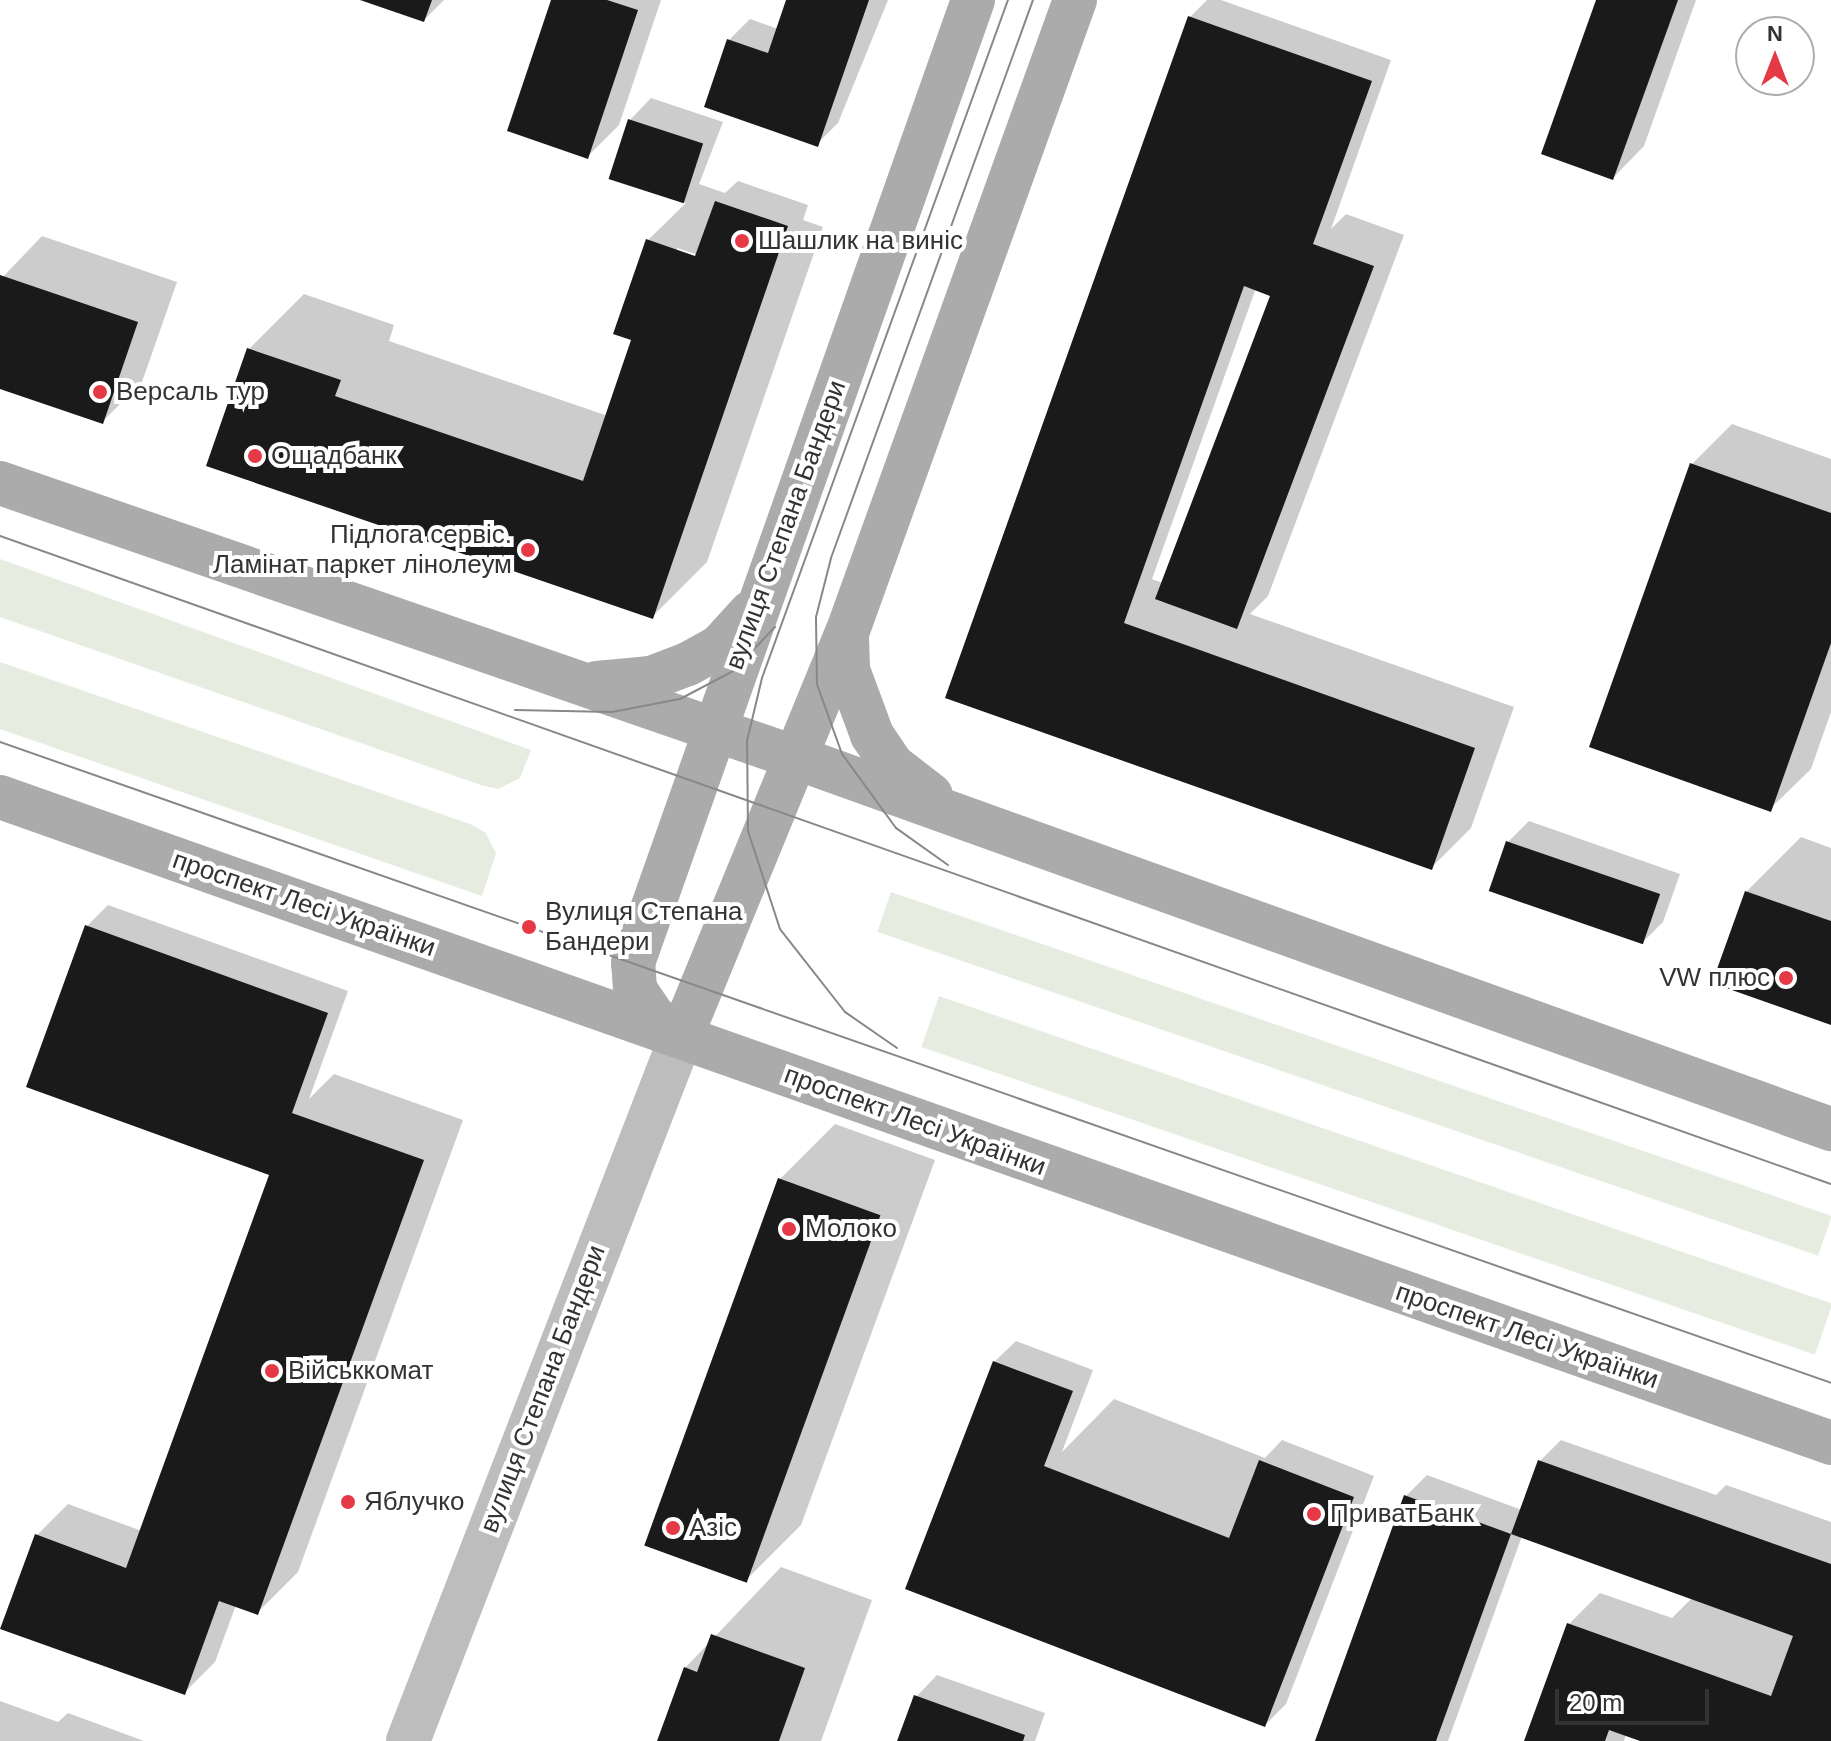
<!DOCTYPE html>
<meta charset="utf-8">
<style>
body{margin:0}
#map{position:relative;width:1831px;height:1741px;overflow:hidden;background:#fff;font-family:Arial,sans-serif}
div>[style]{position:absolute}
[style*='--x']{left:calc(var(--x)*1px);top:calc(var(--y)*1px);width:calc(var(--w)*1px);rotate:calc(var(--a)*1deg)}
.green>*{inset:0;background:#e6ecdf;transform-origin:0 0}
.shadow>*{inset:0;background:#0003}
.building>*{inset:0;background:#1a1a1a;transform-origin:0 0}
.secondary>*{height:44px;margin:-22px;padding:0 22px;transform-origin:22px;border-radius:22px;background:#bdbdbd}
.primary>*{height:44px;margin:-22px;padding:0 22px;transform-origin:22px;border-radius:22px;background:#ababab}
.tram>*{height:2px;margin:-1px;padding:0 1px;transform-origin:1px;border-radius:1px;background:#888}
.dots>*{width:22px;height:22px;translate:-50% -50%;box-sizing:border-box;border:4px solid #fff;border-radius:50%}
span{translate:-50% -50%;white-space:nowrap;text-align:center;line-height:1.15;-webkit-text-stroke:8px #fff;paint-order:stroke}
.poi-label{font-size:26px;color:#333}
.left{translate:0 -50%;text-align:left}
.right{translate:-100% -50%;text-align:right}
.street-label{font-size:26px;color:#333}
.north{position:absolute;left:1735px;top:16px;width:80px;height:80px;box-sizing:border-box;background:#fff;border:2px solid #adadad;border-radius:50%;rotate:0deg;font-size:22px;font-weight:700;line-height:32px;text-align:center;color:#333}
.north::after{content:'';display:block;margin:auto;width:28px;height:36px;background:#e63946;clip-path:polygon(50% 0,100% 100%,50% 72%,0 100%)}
.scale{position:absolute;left:1555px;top:1689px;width:154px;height:36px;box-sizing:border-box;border:4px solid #333;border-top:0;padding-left:10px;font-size:24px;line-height:28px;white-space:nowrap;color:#333;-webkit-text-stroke:6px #fff;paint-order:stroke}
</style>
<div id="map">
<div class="green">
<div style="clip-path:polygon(0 559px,531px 750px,520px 778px,498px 789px,481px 785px,0 617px)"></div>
<div style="clip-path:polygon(0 662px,470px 824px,485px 832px,496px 853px,482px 896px,0 729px)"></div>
<div style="left:891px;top:892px;width:995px;height:42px;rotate:19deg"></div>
<div style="left:939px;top:996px;width:945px;height:54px;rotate:19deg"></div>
</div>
<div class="shadow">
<div style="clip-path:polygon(364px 0,444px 0,424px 20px)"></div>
<div style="clip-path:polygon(553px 0,661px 0,619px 125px,588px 156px)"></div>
<div style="clip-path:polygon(788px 0,888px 0,838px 123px,817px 144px,729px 40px,750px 19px,778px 29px)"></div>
<div style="clip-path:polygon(evenodd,1207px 0,1221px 0,1391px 60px,1331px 229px,1346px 214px,1404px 235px,1268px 596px,1250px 614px,1514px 707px,1471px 828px,1431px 868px,948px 697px,1190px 17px,1207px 0,1256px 288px,1274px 295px,1163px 583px,1152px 579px,1256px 288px)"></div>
<div style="clip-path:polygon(1598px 0,1696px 0,1644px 146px,1613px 178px)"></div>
<div style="clip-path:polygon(evenodd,651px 98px,723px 122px,699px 184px,725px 193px,738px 181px,808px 205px,803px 220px,823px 227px,707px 562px,652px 617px,249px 349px,304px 294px,394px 325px,389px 341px,608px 416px,634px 339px,648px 240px,686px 203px,611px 178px,630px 120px,651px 98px,677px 248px,698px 255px,698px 259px,677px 252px,677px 248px)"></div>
<div style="clip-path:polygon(42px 236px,177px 282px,142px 382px,102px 422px,0 387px,0 280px)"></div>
<div style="clip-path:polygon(1732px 424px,1831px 459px,1831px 712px,1811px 769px,1770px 809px,1692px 464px)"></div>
<div style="clip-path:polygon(1529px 821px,1680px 874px,1663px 922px,1642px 943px,1491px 890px,1508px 842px)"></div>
<div style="clip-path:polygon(1801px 837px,1831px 848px,1831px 1023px,1746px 892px)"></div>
<div style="clip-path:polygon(108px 905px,348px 991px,309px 1099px,334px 1074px,463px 1120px,298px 1572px,258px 1612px,236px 1605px,215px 1662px,184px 1693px,36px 1536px,68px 1504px,142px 1531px,274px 1167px,87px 926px)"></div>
<div style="clip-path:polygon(835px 1124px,935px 1160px,801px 1525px,746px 1580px,780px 1179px)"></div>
<div style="clip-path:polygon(1016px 1341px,1093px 1370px,1062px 1452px,1114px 1399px,1265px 1458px,1282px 1440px,1374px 1476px,1286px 1704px,1265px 1725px,908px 1588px,994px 1362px)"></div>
<div style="clip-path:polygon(1561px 1440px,1716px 1495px,1726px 1485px,1831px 1522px,1831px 1741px,1646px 1741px,1626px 1734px,1624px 1741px,1527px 1741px,1569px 1624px,1600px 1593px,1672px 1618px,1693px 1597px,1522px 1536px,1448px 1741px,1317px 1741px,1406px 1496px,1427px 1475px,1522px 1510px,1540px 1461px)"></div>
<div style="clip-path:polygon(781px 1567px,872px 1600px,821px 1741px,659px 1741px,685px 1668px)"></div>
<div style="clip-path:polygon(937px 1675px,1045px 1713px,1035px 1741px,899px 1741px,916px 1697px)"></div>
<div style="clip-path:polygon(0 1701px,58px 1722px,68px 1713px,144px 1741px,0 1741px)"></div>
</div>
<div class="building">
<div style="clip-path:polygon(360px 0,432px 0,424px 22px)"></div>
<div style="clip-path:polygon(551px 0,607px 0,638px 10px,588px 159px,507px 131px)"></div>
<div style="clip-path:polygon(786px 0,869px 0,818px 147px,704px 107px,727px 39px,768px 53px)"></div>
<div style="clip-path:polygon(1596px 0,1678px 0,1613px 180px,1541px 154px)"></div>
<div style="clip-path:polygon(1188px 16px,1372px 81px,1313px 244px,1374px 266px,1237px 629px,1155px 599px,1270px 296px,1244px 286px,1124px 623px,1475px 748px,1432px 870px,945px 698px)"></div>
<div style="left:628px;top:119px;width:79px;height:63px;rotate:18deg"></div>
<div style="clip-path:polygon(715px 201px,788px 226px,653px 619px,206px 466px,247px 348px,341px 380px,335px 396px,583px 481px,631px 340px,613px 334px,646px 239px,695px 256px)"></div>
<div style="clip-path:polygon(0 275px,138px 322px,103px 424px,0 389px)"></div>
<div style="clip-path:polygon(1690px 463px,1831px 513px,1831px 643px,1771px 812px,1589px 747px)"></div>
<div style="left:1506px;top:841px;width:163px;height:53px;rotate:19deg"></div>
<div style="clip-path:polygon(1745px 891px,1831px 921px,1831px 1025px,1712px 983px)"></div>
<div style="clip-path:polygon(85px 925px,328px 1013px,292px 1113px,424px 1160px,258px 1615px,219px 1601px,185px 1695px,0 1629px,35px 1534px,126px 1568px,269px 1175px,26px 1087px)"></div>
<div style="left:778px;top:1178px;width:109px;height:391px;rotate:20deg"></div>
<div style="clip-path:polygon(993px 1361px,1073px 1391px,1044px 1466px,1229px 1538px,1259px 1460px,1354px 1497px,1265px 1727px,905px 1589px)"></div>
<div style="clip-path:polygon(1538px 1460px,1831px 1564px,1831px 1741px,1640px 1741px,1609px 1730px,1605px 1741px,1524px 1741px,1567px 1623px,1771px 1696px,1793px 1636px,1511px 1534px,1436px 1741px,1315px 1741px,1404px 1495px,1511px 1534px)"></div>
<div style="clip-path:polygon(711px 1634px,805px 1668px,779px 1741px,657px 1741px,684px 1667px,697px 1672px)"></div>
<div style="clip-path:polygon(914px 1695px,1025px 1735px,1023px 1741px,897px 1741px)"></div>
</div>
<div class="secondary">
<div style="--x:408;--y:1741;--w:755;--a:-68.8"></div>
</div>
<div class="primary">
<div style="--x:0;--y:483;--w:843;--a:19.04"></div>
<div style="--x:797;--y:758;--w:1099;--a:19.74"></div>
<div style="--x:847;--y:638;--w:32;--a:88"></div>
<div style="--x:848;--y:670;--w:69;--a:69.7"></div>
<div style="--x:872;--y:735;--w:36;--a:56"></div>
<div style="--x:892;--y:765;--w:49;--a:37.6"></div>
<div style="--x:597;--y:683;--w:54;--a:-5.3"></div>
<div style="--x:651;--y:678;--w:40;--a:-21"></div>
<div style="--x:688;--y:664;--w:35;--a:-29"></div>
<div style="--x:719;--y:647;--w:46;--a:-47.6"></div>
<div style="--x:0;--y:797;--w:1942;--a:19.43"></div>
<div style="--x:676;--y:1033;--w:29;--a:-144"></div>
<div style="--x:653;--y:1016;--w:32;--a:-124"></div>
<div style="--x:635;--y:989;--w:26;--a:-94"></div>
<div style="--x:633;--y:963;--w:1021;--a:-70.55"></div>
<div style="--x:681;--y:1037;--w:437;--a:-67.7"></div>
<div style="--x:847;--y:633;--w:673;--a:-70.19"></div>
</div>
<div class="tram">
<div style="--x:0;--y:536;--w:1942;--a:19.49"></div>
<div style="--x:515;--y:710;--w:97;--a:1.2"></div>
<div style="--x:612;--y:712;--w:69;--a:-10.8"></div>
<div style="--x:680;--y:699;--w:60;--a:-27.8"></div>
<div style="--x:733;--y:671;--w:61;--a:-46.3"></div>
<div style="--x:0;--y:742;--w:1940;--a:19.29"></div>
<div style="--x:948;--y:865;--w:64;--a:-144.6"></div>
<div style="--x:896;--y:828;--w:92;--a:-126.1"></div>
<div style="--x:842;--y:754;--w:74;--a:-109.7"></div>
<div style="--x:817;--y:684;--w:67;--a:-90.9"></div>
<div style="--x:816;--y:617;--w:61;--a:-75.7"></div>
<div style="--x:831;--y:558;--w:593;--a:-70.1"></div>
<div style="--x:897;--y:1048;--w:63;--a:-145.3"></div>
<div style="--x:845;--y:1012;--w:105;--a:-128.1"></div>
<div style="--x:780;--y:929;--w:103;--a:-108.1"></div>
<div style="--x:748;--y:831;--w:90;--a:-90.6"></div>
<div style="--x:747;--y:741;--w:65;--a:-76.6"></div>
<div style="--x:762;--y:678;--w:721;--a:-70.06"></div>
</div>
<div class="dots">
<div style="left:742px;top:241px;background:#e63946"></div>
<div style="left:100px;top:392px;background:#e63946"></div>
<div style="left:255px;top:456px;background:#e63946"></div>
<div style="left:528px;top:550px;background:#e63946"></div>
<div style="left:529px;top:927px;background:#e63946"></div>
<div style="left:1786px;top:978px;background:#e63946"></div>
<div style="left:789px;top:1229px;background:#e63946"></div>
<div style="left:272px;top:1371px;background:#e63946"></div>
<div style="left:348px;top:1502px;background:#e63946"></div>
<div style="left:1314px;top:1514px;background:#e63946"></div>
<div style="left:673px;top:1528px;background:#e63946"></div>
</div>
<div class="poi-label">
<span class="left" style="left:758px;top:241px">Шашлик на виніс</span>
<span class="left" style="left:116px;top:392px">Версаль тур</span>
<span class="left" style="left:271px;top:456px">Ощадбанк</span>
<span class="right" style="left:512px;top:550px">Підлога сервіс.<br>Ламінат паркет лінолеум</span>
<span class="left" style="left:545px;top:927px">Вулиця Степана<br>Бандери</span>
<span class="right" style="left:1770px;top:978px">VW плюс</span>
<span class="left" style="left:805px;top:1229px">Молоко</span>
<span class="left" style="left:288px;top:1371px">Військкомат</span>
<span class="left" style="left:364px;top:1502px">Яблучко</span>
<span class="left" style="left:1330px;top:1514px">ПриватБанк</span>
<span class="left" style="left:689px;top:1528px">Азіс</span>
</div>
<div class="street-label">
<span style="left:786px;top:525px;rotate:-70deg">вулиця Степана Бандери</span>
<span style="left:304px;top:904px;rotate:19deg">проспект Лесі Українки</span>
<span style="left:915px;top:1121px;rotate:20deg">проспект Лесі Українки</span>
<span style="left:1527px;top:1336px;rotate:19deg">проспект Лесі Українки</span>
<span style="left:543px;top:1389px;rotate:-69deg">вулиця Степана Бандери</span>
</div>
<div class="north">N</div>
<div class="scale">20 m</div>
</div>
